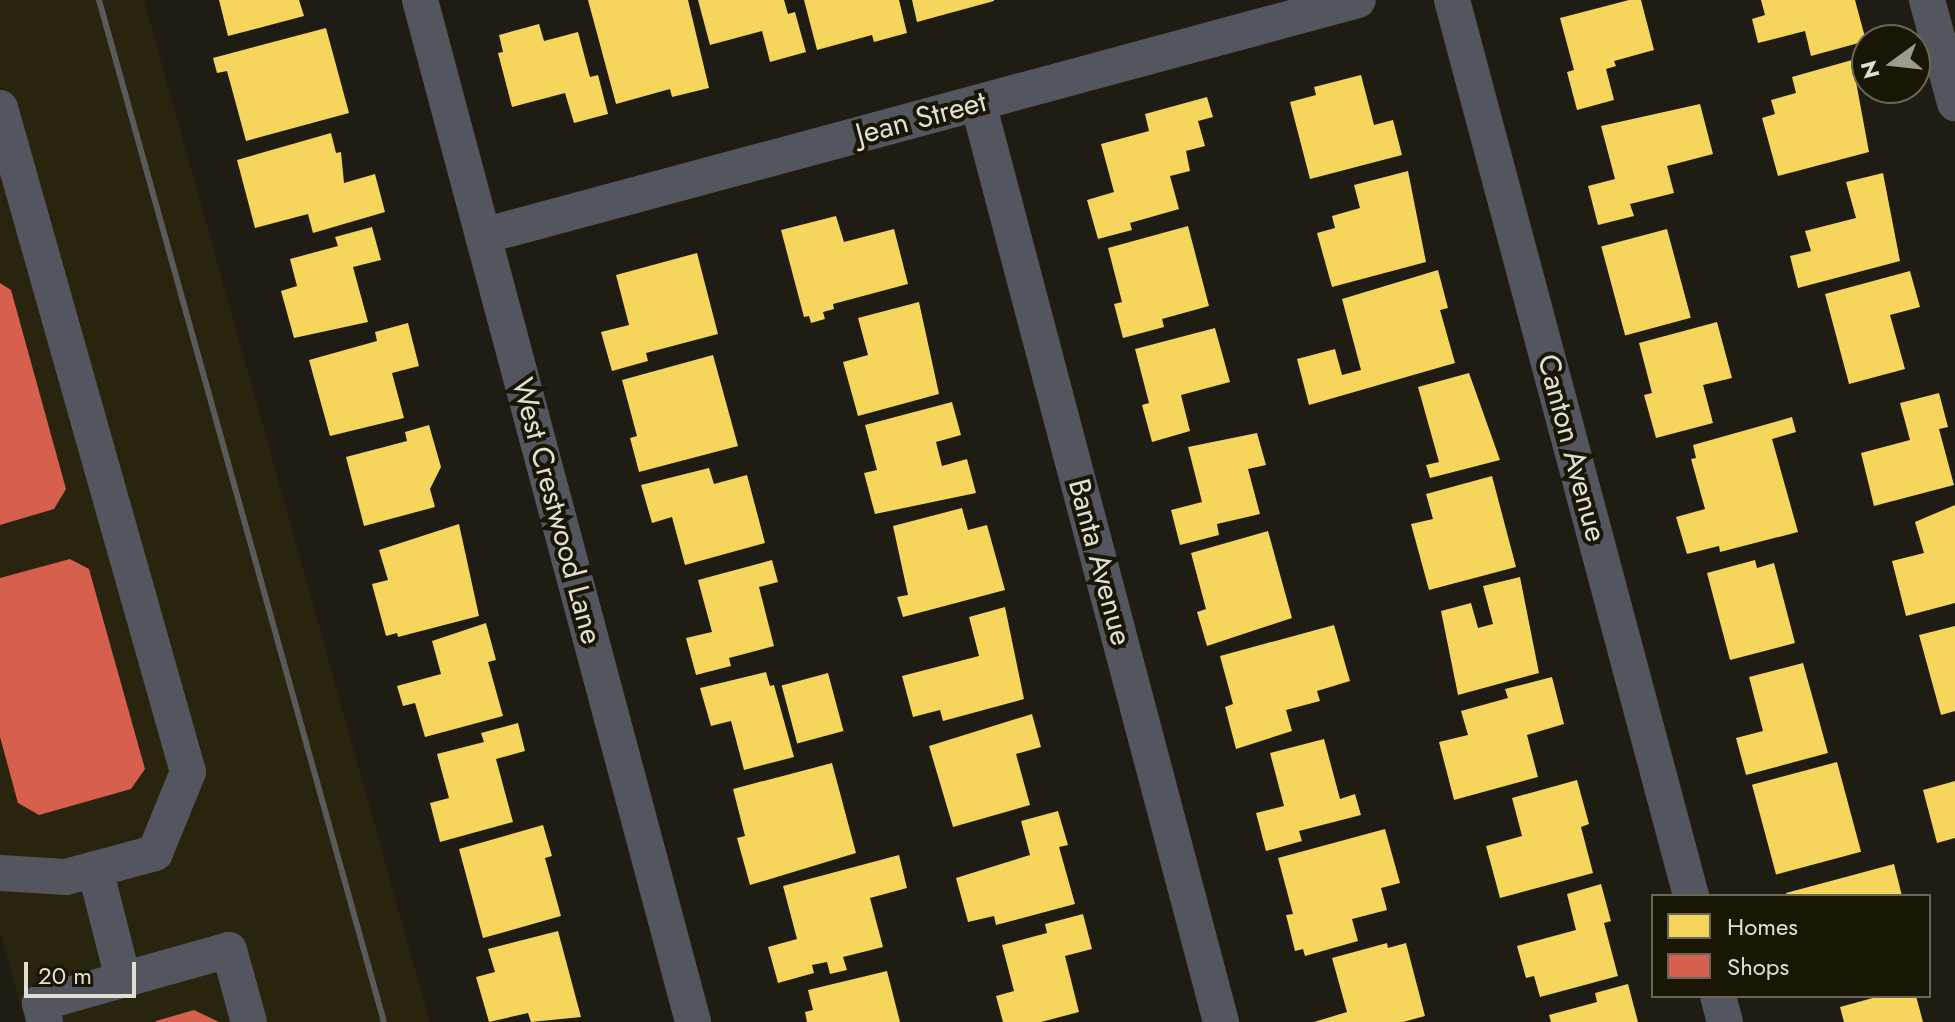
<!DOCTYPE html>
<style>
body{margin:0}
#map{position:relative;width:1955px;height:1022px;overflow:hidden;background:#1e1c13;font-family:Jost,sans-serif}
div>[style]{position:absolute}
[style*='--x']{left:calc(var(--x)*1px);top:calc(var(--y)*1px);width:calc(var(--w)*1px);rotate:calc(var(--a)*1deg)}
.built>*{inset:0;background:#28240d}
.homes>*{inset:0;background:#f6d55c;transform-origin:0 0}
.shops>*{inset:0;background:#d6604d}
.minor>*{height:36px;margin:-18px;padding:0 18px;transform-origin:18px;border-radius:18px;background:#54565f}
.rail>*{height:6px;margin:-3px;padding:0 3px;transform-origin:3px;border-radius:3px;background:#5a5a5b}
span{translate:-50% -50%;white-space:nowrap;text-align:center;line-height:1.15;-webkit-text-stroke:8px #1a1606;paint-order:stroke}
.street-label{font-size:30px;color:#e1dfd4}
.legend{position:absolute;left:1651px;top:894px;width:280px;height:104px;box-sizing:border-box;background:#1a1606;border:2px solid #6a6658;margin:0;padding:10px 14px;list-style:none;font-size:24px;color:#e1dfd4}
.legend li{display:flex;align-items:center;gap:16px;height:40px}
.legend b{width:40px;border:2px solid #6a6658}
.north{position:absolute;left:1851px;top:24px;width:80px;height:80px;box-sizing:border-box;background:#1a1606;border:2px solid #6a6658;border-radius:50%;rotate:255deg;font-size:22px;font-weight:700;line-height:32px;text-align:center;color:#e1dfd4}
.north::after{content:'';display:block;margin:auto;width:28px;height:36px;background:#9d9b90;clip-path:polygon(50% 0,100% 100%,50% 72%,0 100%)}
.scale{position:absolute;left:24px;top:962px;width:112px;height:36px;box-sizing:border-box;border:4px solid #e1dfd4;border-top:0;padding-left:10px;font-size:24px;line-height:28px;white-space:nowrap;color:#e1dfd4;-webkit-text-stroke:6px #1a1606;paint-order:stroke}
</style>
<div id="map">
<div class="built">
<div style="clip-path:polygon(0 0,144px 0,430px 1022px,25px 1022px,0 932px)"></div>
</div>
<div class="homes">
<div style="clip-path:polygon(219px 0,299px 0,304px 16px,228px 36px)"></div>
<div style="clip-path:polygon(588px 0,688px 0,709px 88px,672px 97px,670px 89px,616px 104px)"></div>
<div style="clip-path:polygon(698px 0,784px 0,788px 14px,795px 12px,806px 52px,770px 62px,762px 31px,710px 45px)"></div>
<div style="clip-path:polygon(804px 0,899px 0,907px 33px,874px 42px,872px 35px,817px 50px)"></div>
<div style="clip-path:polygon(912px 0,994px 0,994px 1px,917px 22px)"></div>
<div style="clip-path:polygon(1629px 0,1641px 0,1654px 50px,1614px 61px,1616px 66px,1606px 69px,1614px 100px,1577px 110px,1567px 72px,1574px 70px,1560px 18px)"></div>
<div style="clip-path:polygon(1761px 0,1855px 0,1866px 41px,1811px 56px,1805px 31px,1758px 43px,1752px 19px,1765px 15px)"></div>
<div style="clip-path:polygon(539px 24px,544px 41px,578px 32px,590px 77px,598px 75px,608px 114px,574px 123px,565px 93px,512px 107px,498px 53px,503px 52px,499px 35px)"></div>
<div style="clip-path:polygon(326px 28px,349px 113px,246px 141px,227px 71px,217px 73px,213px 58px)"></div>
<div style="clip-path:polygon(1852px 60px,1869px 152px,1778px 176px,1762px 118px,1775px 114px,1771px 100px,1796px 93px,1792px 77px)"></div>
<div style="clip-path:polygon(1361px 75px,1374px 125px,1393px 120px,1402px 155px,1310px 179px,1290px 102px,1316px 95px,1314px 87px)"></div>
<div style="clip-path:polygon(1207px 97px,1213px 117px,1198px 121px,1205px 146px,1186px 151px,1190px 171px,1170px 176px,1179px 209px,1130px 223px,1132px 230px,1098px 239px,1087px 200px,1114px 192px,1101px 144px,1149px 131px,1145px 114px)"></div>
<div style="clip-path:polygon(1700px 104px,1713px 154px,1667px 166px,1674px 193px,1630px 204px,1634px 216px,1598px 225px,1588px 186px,1615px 179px,1601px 126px)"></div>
<div style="clip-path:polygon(331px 133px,336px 153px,341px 152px,344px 183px,375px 174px,385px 212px,313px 233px,308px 214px,255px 228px,237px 160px)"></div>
<div style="clip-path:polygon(1408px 171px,1426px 262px,1332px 287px,1317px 233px,1335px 228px,1332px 216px,1360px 208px,1354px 185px)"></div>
<div style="clip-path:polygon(1883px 173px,1900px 261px,1798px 288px,1790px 256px,1811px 251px,1805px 231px,1856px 218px,1846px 182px)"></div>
<div style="clip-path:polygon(836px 216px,844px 242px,894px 229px,908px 284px,833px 304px,834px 309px,823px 312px,825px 319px,811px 323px,809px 316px,804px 317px,781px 230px)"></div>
<div style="clip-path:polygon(1188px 226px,1209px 306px,1162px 319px,1164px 327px,1123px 338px,1114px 304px,1122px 302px,1108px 248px)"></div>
<div style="clip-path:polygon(372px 227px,381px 260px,353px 267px,368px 322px,294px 338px,281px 291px,297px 286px,290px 259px,338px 246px,335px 237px)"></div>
<div style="left:1667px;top:229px;width:92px;height:68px;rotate:75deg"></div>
<div style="clip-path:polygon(697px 253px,718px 334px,646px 353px,648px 361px,612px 371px,601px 332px,629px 325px,616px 275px)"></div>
<div style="clip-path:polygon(1438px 270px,1448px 308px,1440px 310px,1455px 363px,1309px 405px,1297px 359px,1335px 349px,1342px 375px,1361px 370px,1342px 299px)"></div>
<div style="clip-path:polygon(1910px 271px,1920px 307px,1890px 315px,1905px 369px,1849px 384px,1825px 294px)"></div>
<div style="clip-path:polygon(919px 302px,939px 394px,858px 416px,843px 362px,868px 355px,858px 318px)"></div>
<div style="clip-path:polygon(1717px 322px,1732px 378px,1703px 385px,1713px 423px,1656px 438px,1644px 395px,1652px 393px,1639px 343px)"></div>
<div style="clip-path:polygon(408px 323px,419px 366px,392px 373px,404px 418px,330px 436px,309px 360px,377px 341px,375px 332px)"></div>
<div style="clip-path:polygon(1215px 328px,1230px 382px,1181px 395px,1190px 431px,1152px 442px,1142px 405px,1149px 403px,1135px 349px)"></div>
<div style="clip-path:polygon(713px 355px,738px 446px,639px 472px,630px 438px,637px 436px,622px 380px)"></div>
<div style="clip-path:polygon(1469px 373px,1500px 460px,1430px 478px,1426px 465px,1439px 462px,1418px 387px)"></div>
<div style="clip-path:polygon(1939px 393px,1948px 427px,1939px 429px,1954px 485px,1874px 506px,1861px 453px,1910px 440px,1900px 403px)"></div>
<div style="clip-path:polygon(952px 402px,961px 435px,936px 442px,942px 466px,967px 459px,976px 493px,875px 514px,864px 473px,877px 470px,865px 425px)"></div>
<div style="clip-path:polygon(1792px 417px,1796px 432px,1772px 439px,1798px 532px,1720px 552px,1719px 546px,1687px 554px,1676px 517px,1705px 509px,1691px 459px,1696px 458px,1693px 445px)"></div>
<div style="clip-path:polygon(429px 425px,441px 467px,430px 489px,435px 507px,364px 526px,346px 457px,407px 441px,405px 432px)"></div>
<div style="clip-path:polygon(1257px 433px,1266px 465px,1248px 469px,1260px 514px,1217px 524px,1219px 535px,1180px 545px,1171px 510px,1202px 502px,1188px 447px)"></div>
<div style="clip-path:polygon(709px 468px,714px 484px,747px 475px,765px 543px,685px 565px,672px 517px,652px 523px,641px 485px)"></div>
<div style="clip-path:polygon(1492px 476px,1516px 567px,1429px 590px,1411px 524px,1433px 519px,1426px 494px)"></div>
<div style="clip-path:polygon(1955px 505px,1955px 603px,1906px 616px,1892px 561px,1924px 553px,1915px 522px)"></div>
<div style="clip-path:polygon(962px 508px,968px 530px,987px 525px,1005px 590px,903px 617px,897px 597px,908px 595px,893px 526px)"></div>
<div style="clip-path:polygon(459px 524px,479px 616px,398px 637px,397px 633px,386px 636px,372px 584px,388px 580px,379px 550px)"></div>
<div style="clip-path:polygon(1268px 531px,1292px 618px,1207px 646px,1197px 612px,1206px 609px,1191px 553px)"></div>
<div style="clip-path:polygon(772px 560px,778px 582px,759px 587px,774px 646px,729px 658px,731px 666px,696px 675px,686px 638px,712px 632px,698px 580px)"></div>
<div style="clip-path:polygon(1755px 560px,1757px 568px,1774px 563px,1795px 643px,1730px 660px,1707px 573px)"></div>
<div style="clip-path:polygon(1520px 577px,1539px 673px,1458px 695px,1441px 611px,1471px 603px,1478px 628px,1493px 624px,1483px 586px)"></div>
<div style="clip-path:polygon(1005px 607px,1024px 699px,943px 721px,940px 710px,913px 717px,902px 676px,979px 656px,969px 617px)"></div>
<div style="clip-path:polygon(486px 623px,496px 660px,488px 662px,503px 716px,425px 737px,415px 703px,403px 706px,397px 686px,441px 674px,432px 641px)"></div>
<div style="clip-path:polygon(1334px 625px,1350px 681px,1317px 691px,1320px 701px,1286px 710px,1292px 731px,1236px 749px,1225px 707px,1233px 704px,1220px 656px)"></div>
<div style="clip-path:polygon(1955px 626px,1955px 711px,1941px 715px,1919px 635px)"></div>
<div style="clip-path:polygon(1803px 663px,1828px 753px,1746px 775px,1736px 738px,1763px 731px,1749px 677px)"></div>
<div style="clip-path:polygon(766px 672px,770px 686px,774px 685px,794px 757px,744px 770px,731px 721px,711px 726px,700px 688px)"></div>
<div style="left:828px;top:673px;width:60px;height:48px;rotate:75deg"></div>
<div style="clip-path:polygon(1552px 677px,1564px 724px,1527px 735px,1538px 777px,1454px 800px,1439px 742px,1468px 735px,1461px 711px,1508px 698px,1505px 689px)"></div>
<div style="clip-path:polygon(1032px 714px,1041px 747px,1016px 754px,1030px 805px,953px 827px,929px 746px)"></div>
<div style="clip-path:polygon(518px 723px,525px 751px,496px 759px,513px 822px,440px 842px,430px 803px,449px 798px,437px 754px,484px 742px,481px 733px)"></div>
<div style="clip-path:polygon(1324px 739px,1340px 799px,1355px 794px,1361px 815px,1299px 831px,1302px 841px,1266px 851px,1256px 813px,1284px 806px,1270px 753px)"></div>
<div style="left:1837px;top:762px;width:93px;height:88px;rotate:75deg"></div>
<div style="clip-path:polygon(832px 763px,856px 853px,750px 885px,737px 838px,745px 836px,733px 789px)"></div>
<div style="clip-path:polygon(1577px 780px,1589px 824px,1581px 827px,1593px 873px,1500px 898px,1486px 846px,1522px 836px,1512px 798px)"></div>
<div style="clip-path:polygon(1955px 781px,1955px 838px,1937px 843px,1923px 790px)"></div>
<div style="clip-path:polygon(1058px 811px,1068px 845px,1059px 847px,1075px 904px,996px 925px,994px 916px,968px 922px,956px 878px,1030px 855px,1021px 821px)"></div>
<div style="clip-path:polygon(543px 825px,552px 856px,545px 858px,561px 916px,483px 938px,459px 849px)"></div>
<div style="clip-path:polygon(1385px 829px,1400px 883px,1381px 888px,1387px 910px,1352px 919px,1358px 941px,1305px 956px,1303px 949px,1295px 951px,1286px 915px,1293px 914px,1278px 858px)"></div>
<div style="clip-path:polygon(899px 855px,907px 888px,870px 898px,883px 947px,843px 957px,847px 970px,830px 974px,827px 962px,812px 965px,814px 973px,778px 983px,768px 947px,797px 939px,783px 886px)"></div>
<div style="clip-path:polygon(1894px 864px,1902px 896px,1787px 896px,1786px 893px)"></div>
<div style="clip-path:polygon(1601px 884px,1611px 921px,1604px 923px,1618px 976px,1540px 997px,1534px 976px,1526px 978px,1517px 946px,1576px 930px,1567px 894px)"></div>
<div style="clip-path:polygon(1083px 914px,1092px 949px,1065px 956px,1079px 1012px,1041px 1022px,1003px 1022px,996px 996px,1014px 991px,1002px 945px,1047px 933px,1045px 924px)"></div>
<div style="clip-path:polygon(558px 931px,581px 1017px,531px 1022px,528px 1013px,489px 1022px,476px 977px,495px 972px,488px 949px)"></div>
<div style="clip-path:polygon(1387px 943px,1388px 948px,1406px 943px,1425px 1016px,1403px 1022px,1314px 1022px,1347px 1012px,1332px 958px)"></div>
<div style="clip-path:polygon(887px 971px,900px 1022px,807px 1022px,805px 1012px,813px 1010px,808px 990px)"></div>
<div style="clip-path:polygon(1628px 984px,1638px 1022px,1551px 1022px,1549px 1015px,1597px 1002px,1595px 993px)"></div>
<div style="clip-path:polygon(1880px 996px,1916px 996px,1923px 1022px,1844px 1022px,1840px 1007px)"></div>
</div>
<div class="shops">
<div style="clip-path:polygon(0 283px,11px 290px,66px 489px,54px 509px,0 525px)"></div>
<div style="clip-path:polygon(70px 559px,89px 569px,145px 769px,131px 789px,39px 815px,18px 803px,0 737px,0 578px)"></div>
<div style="clip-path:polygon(194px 1010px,219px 1022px,156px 1022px,156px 1021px)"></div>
</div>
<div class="minor">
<div style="--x:420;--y:0;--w:1058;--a:75.04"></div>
<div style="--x:1452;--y:0;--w:927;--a:75.06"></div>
<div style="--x:1927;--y:0;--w:107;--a:74.8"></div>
<div style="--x:978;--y:103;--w:951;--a:75.19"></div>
<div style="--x:0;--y:108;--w:690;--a:74.19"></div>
<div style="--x:188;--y:772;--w:87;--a:112.2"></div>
<div style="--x:155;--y:853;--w:92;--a:164.9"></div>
<div style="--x:66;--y:877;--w:66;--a:-176.5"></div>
<div style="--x:483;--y:236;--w:906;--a:-15.09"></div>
<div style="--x:95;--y:869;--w:114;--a:75.7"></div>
<div style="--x:1718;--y:996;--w:27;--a:75"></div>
<div style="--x:45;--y:1022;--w:20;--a:-105"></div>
<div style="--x:40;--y:1003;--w:196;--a:-15.7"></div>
<div style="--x:229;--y:950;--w:75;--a:74.5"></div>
</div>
<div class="rail">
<div style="--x:99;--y:0;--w:1061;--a:74.42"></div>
</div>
<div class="street-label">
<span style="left:921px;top:118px;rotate:-15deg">Jean Street</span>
<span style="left:1572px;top:448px;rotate:75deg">Canton Avenue</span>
<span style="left:557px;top:511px;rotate:75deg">West Crestwood Lane</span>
<span style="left:1100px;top:562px;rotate:75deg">Banta Avenue</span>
</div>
<ul class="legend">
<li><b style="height:22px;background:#f6d55c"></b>Homes</li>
<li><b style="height:22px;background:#d6604d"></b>Shops</li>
</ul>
<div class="north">N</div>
<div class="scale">20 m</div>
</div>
